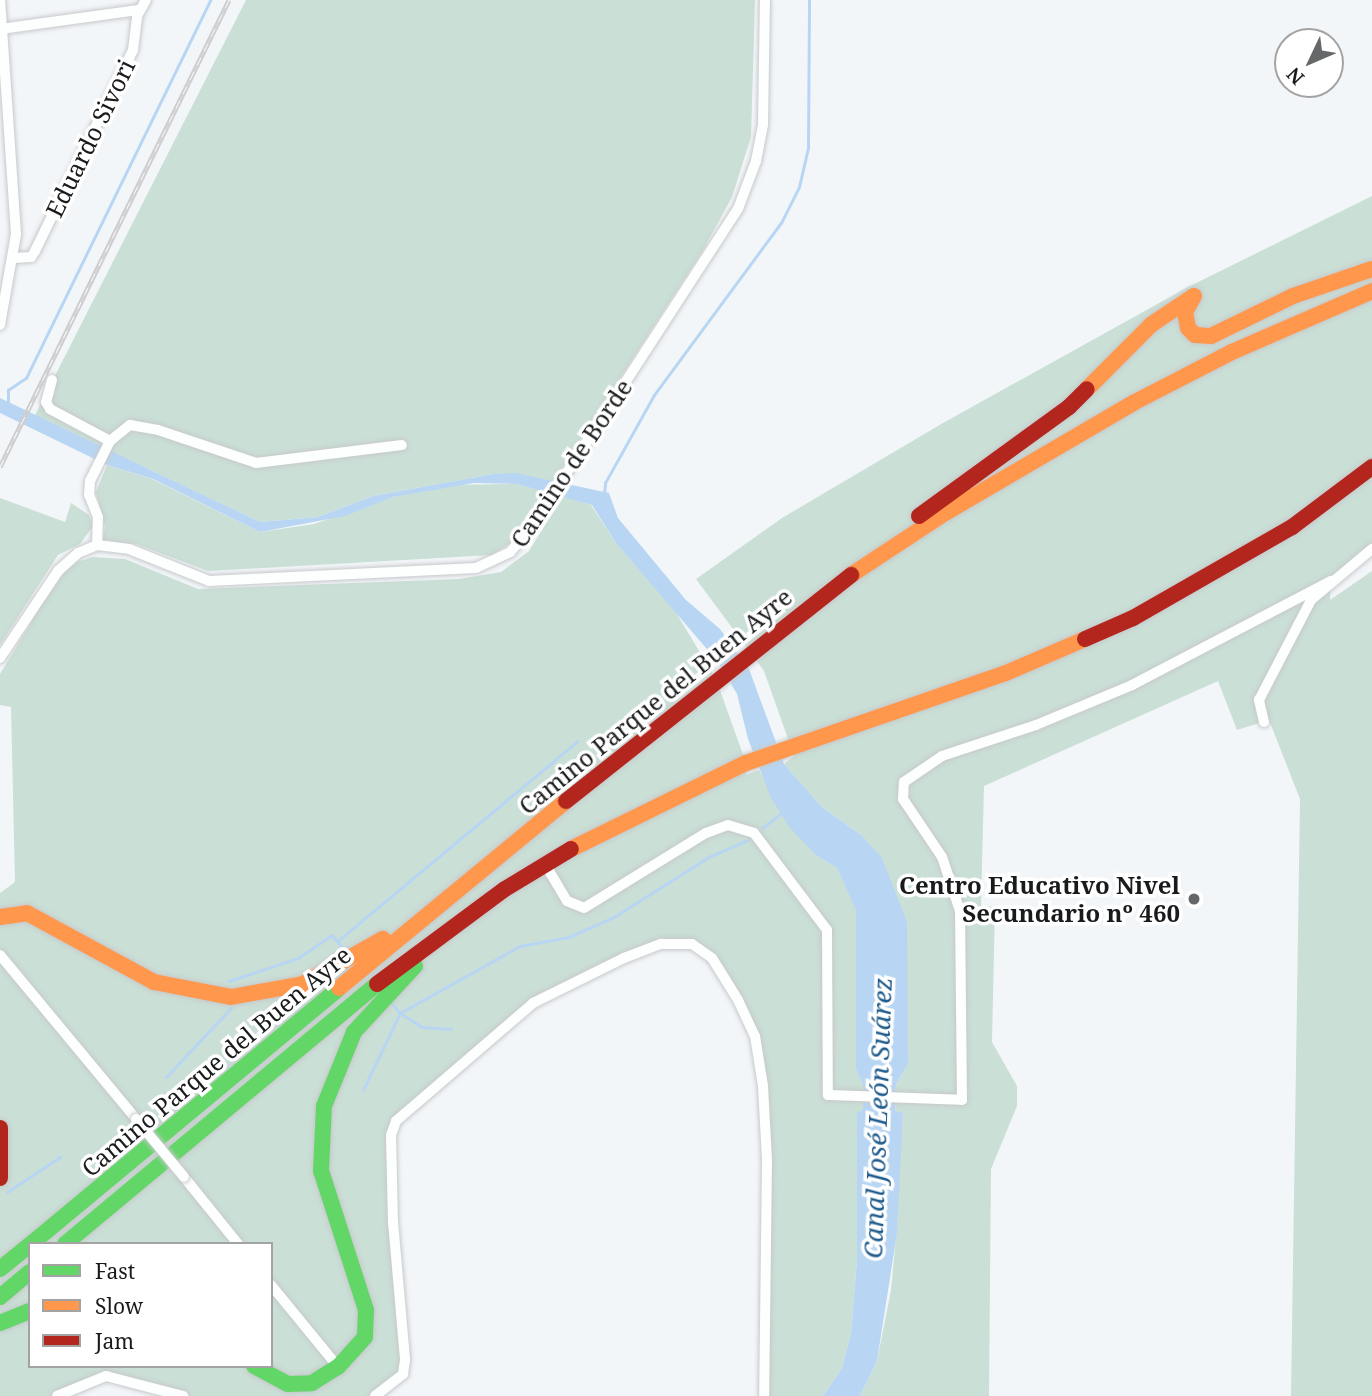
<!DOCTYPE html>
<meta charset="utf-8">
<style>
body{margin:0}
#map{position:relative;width:1372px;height:1396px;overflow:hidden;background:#f3f6f9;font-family:"Noto Serif",serif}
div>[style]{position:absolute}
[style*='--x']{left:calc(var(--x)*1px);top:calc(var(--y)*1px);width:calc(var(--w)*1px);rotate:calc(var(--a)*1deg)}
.green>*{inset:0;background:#cadfd6}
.water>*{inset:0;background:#b8d6f3}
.stream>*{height:2.5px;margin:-1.25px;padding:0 1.25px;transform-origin:1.25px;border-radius:1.25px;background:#b8d6f3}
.roads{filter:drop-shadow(0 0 2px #c7c9cb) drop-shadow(0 0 2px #c7c9cb)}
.street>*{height:10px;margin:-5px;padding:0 5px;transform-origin:5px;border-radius:5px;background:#fdfefe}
.fast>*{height:16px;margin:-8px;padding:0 8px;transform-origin:8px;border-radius:8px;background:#63d668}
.slow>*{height:16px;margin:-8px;padding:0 8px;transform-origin:8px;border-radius:8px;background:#ff974d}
.jam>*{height:16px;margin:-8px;padding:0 8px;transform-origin:8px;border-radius:8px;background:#b3261e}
.rail>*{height:5px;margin-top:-2.5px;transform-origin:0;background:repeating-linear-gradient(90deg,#fff 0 8px,#cececf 0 16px);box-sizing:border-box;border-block:2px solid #cececf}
.bridges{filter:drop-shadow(0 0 2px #c7c9cb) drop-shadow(0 0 2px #c7c9cb)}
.street-bridge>*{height:10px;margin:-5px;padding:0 5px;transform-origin:5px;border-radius:5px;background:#fdfefe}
.dots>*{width:19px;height:19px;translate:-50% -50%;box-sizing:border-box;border:4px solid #fff;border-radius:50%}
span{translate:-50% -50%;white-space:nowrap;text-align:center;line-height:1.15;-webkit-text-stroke:7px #fff;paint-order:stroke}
.street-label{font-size:24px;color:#181a1c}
.poi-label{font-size:24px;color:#181a1c;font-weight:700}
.right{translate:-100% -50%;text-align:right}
.water-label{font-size:26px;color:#1e5b8c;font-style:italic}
.legend{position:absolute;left:28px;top:1242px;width:245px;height:126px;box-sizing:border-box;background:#fff;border:2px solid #a3a3a4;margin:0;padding:9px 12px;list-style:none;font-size:21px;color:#181a1c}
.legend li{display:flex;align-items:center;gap:14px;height:35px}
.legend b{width:35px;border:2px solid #a3a3a4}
.north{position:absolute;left:1274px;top:28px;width:70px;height:70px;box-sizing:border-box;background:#fff;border:2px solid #a3a3a4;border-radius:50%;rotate:226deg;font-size:19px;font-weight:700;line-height:28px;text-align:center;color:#181a1c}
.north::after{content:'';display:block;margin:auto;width:24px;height:32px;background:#656769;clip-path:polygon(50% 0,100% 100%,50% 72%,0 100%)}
</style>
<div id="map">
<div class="green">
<div style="clip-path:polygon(246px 0,755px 0,751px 137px,732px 197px,702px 252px,553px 481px,493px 474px,373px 496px,318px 517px,260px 522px,35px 415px)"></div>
<div style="clip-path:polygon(1372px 196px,1372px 549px,1331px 581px,1330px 600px,1372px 571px,1372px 1396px,1291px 1396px,1300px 799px,1269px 720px,1237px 730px,1218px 681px,984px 786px,981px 906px,995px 907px,992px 1042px,1017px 1086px,1017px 1106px,991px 1169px,989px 1396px,860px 1396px,877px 1361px,891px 1290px,898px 1216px,885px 1201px,902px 1134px,903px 1114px,895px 1111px,896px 1084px,908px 1064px,907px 1031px,861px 835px,822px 807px,784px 764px,794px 756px,764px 671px,696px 579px,782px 518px,943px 423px,1188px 287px)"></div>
<div style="clip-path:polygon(107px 465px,152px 479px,260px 532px,314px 524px,393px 497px,446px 485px,516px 484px,546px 492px,513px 541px,492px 555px,208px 571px,136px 544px,103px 540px,105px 526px,96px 492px)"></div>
<div style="clip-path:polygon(evenodd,563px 496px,591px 505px,616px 543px,675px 611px,716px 679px,746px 763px,746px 775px,759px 770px,817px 856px,837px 868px,857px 910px,856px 1070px,863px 1084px,863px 1110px,857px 1113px,857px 1260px,851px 1333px,842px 1368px,823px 1396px,764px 1396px,767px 1161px,755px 1036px,712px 958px,692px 944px,661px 944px,533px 1003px,407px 1108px,391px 1135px,403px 1374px,375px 1396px,183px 1396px,106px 1376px,57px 1396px,0 1396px,0 893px,15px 882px,11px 707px,0 705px,0 674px,40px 608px,64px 573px,77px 562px,93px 557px,125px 559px,198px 589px,459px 579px,501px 572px,529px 551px,563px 496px,30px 1244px,271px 1244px,271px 1366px,30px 1366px,30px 1244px)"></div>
<div style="clip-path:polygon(0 498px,65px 522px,71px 503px,89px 515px,93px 526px,80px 544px,58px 555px,0 645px)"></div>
</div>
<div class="water">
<div style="clip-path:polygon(0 398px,260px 522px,318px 517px,373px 496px,493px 474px,516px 473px,609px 493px,618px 518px,686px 600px,720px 629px,749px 669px,784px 764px,822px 807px,861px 835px,882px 858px,907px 922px,908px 1064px,896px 1084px,895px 1111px,903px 1113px,897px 1233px,877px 1361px,860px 1396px,823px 1396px,842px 1368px,851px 1333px,857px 1260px,857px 1113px,863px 1109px,863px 1084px,856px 1070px,856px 910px,837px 868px,817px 856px,790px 828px,771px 798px,748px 739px,737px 694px,718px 662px,616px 543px,592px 505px,516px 484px,474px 483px,393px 497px,345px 516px,260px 532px,153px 479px,107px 465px,0 413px)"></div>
</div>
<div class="stream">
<div style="--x:8;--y:402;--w:12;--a:-90"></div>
<div style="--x:8;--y:390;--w:22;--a:-34"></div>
<div style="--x:26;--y:378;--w:420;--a:-64"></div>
<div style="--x:604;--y:495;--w:12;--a:-85"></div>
<div style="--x:605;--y:483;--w:101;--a:-60.9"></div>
<div style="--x:654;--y:395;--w:214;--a:-53.6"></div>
<div style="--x:781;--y:223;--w:40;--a:-63.4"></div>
<div style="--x:799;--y:187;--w:40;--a:-77"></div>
<div style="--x:808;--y:148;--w:148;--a:-89.6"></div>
<div style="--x:762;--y:828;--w:25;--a:-37"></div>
<div style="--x:339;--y:940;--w:310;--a:-39.8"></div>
<div style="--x:229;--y:981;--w:73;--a:-18.4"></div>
<div style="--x:298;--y:958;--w:41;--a:-34.1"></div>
<div style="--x:332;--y:935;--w:21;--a:49"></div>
<div style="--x:392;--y:1003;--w:13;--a:51"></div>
<div style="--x:400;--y:1013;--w:137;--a:-29.2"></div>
<div style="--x:520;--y:946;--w:50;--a:-10.4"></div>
<div style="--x:569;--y:937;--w:49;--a:-24"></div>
<div style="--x:614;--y:917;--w:112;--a:-32.3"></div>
<div style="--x:709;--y:857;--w:43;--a:-23.6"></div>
<div style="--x:166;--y:1077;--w:95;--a:-46.7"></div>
<div style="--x:363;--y:1090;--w:85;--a:-64.3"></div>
<div style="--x:400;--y:1013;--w:26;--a:32"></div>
<div style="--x:422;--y:1027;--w:29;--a:4"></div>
<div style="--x:7;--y:1192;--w:64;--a:-33.4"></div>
</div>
<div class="roads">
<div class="street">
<div style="--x:0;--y:29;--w:140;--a:-7.8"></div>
<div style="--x:14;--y:258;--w:17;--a:-3"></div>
<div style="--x:31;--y:257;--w:7;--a:-56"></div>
<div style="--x:35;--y:251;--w:224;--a:-64"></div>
<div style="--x:133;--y:50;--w:34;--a:-83"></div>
<div style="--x:137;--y:16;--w:18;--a:-61"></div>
<div style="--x:0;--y:325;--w:92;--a:-80"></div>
<div style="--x:16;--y:234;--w:235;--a:-93.9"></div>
<div style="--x:52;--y:380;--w:23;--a:105"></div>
<div style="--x:46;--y:402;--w:8;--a:60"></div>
<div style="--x:50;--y:409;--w:68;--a:28.1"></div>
<div style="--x:97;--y:545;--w:28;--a:-88"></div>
<div style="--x:98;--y:517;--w:24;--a:-112"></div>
<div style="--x:89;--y:495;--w:14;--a:-86"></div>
<div style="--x:90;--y:481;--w:45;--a:-63.4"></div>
<div style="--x:110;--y:441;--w:26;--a:-39"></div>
<div style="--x:130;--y:425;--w:28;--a:10"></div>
<div style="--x:158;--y:430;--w:103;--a:18.6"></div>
<div style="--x:256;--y:463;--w:147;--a:-7"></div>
<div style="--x:0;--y:658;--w:105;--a:-56.3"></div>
<div style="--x:58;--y:571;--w:27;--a:-42"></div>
<div style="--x:78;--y:553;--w:21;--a:-23"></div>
<div style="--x:97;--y:545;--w:32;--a:7"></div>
<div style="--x:129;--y:549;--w:86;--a:21.8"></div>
<div style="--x:209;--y:581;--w:267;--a:-2.8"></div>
<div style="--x:476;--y:568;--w:38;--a:-25"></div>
<div style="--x:510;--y:552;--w:27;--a:-48"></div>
<div style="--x:528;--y:532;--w:385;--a:-57"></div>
<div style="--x:738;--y:209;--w:51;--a:-69.4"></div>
<div style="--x:756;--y:161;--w:37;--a:-79"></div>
<div style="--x:763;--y:125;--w:125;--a:-89.1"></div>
<div style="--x:1264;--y:722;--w:23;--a:-103"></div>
<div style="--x:1259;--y:700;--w:113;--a:-62.5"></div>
<div style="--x:1311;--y:600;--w:80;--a:-39.9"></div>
<div style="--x:545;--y:864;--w:43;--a:59.3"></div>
<div style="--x:567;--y:901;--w:18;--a:22"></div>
<div style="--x:584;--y:908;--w:143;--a:-31.6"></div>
<div style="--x:706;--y:833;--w:23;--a:-20"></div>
<div style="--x:728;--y:825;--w:27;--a:17"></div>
<div style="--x:754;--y:833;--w:121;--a:53"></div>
<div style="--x:827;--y:930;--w:165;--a:89.7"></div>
<div style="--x:828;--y:1095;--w:134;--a:2.1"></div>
<div style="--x:962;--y:1100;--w:189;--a:-90.6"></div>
<div style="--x:960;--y:911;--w:57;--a:-108.4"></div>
<div style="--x:942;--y:857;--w:70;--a:-123.9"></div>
<div style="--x:903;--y:799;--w:17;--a:-87"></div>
<div style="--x:904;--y:782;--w:46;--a:-34.4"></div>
<div style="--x:942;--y:756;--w:99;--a:-18.3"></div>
<div style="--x:1036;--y:725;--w:104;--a:-22.6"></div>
<div style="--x:1132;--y:685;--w:225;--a:-27.6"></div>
<div style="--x:0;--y:955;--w:213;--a:50.3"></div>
<div style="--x:184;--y:1177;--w:86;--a:51.1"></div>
<div style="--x:271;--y:1285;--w:106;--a:50.7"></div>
<div style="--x:57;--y:1396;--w:53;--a:-22.2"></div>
<div style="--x:106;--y:1376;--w:80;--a:14.6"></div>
<div style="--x:375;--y:1396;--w:36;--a:-38"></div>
<div style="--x:403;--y:1374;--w:15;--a:-82"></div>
<div style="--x:405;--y:1359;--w:137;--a:-95"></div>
<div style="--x:393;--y:1223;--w:88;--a:-91.3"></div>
<div style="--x:391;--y:1135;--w:15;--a:-70"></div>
<div style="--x:396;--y:1121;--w:181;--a:-40.7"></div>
<div style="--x:533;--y:1003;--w:102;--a:-26.3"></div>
<div style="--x:624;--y:958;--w:40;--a:-21"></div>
<div style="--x:661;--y:944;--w:31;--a:0"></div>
<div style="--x:692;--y:944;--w:24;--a:35"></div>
<div style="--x:712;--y:958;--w:49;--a:58.2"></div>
<div style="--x:738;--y:1000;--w:40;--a:65"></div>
<div style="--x:755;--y:1036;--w:51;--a:80.9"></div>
<div style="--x:763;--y:1086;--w:75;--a:86.9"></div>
<div style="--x:767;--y:1161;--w:235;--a:90.7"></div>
</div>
<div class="fast">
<div style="--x:31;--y:1244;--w:400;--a:-39.7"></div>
<div style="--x:65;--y:1244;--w:406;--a:-39.8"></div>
<div style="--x:0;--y:1269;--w:38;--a:-39"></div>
<div style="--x:0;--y:1297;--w:39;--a:-40"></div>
<div style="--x:0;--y:1323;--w:32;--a:-22"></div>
<div style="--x:254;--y:1366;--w:38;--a:28"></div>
<div style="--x:288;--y:1384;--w:24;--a:-2"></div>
<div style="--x:312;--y:1383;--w:31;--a:-32"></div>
<div style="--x:338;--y:1367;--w:40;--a:-48"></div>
<div style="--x:365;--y:1337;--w:27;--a:-88"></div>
<div style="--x:366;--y:1310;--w:146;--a:-107.9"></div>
<div style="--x:321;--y:1171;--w:65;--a:-87.4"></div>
<div style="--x:324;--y:1106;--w:80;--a:-67.9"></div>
<div style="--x:354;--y:1032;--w:90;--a:-47.3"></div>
</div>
<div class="slow">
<div style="--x:1194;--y:296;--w:18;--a:119"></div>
<div style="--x:1185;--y:312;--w:16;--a:79"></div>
<div style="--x:1188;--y:328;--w:10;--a:45"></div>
<div style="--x:1195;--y:335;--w:16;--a:4"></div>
<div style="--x:1211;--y:336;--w:91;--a:-26"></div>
<div style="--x:1293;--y:296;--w:83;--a:-18.9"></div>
<div style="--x:1087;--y:389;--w:92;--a:-45"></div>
<div style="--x:1152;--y:324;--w:50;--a:-33.7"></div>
<div style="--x:851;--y:575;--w:113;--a:-33.4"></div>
<div style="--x:945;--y:513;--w:218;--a:-30.3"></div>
<div style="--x:1133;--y:403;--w:111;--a:-27.3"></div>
<div style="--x:1232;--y:352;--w:153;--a:-23.5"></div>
<div style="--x:571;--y:849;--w:195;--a:-26.2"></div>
<div style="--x:746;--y:763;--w:275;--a:-19.1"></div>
<div style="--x:1006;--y:673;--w:86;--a:-23.3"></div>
<div style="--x:0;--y:917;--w:27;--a:-8"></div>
<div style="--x:27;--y:913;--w:145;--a:28.5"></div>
<div style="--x:154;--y:982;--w:78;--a:11"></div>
<div style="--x:231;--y:997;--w:73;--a:-10.2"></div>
<div style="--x:303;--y:984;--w:92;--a:-29.4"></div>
<div style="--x:339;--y:988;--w:294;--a:-39.5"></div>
</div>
<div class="jam">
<div style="--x:919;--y:516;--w:185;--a:-36"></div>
<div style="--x:1069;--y:407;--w:25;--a:-45"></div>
<div style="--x:1085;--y:639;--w:52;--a:-23.6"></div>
<div style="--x:1133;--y:618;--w:183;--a:-29.8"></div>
<div style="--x:1292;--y:527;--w:100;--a:-36.9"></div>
<div style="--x:566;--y:801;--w:364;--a:-38.4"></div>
<div style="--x:377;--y:984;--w:159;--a:-36.6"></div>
<div style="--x:505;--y:889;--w:77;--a:-31.2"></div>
<div style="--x:0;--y:1128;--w:50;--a:90"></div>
</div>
</div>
<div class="rail">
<div style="--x:0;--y:467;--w:520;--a:-63.88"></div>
</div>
<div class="bridges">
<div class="street-bridge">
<div style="--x:136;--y:1119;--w:75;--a:50.4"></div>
</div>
</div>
<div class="dots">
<div style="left:1194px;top:899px;background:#656769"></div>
</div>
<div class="street-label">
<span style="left:90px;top:138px;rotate:-64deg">Eduardo Sivori</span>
<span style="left:571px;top:463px;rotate:-56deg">Camino de Borde</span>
<span style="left:655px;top:701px;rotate:-39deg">Camino Parque del Buen Ayre</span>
<span style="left:216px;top:1061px;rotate:-40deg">Camino Parque del Buen Ayre</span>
</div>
<div class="poi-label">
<span class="right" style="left:1180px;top:899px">Centro Educativo Nivel<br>Secundario nº 460</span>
</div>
<div class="water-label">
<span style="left:878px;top:1118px;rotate:-88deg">Canal José León Suárez</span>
</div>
<ul class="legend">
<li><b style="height:9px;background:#63d668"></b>Fast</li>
<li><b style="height:9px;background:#ff974d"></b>Slow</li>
<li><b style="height:9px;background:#b3261e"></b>Jam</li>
</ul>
<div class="north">N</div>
</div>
